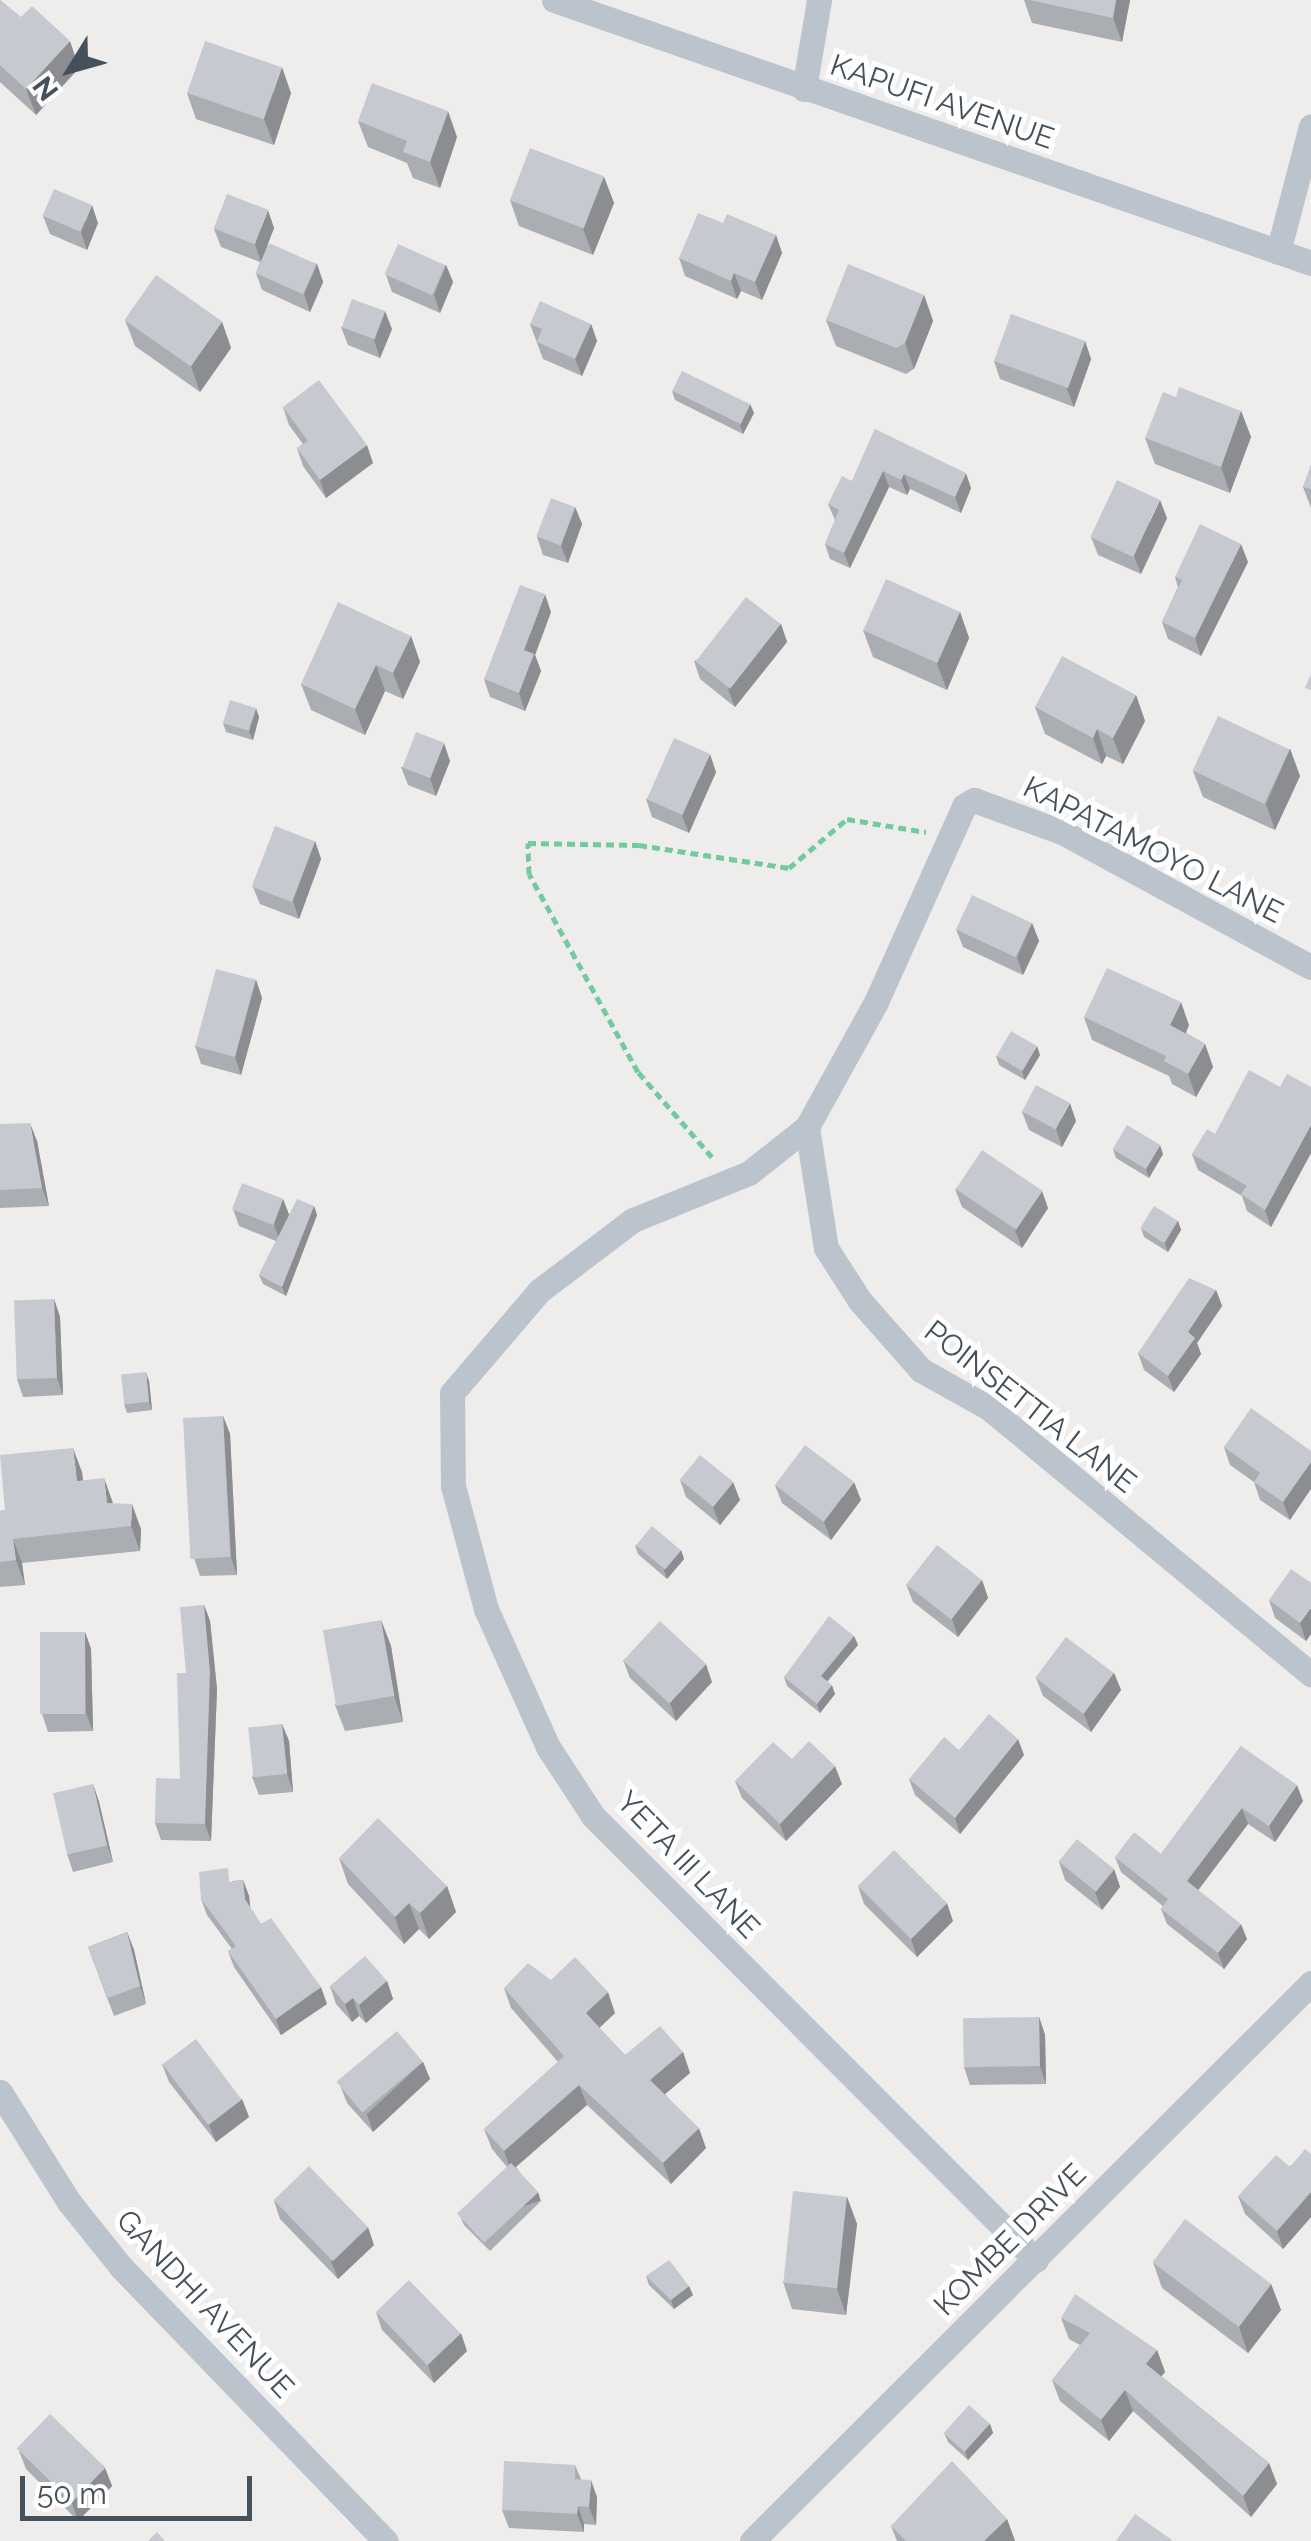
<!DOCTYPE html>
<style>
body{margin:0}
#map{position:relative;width:1311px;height:2541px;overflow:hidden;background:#efecec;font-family:Raleway,sans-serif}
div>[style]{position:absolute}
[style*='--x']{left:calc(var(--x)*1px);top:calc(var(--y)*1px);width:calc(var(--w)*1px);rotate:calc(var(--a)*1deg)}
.path>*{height:5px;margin-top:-2.5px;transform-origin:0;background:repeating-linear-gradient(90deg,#73cb9d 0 8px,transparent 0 13px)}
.street>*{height:25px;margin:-12.5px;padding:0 12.5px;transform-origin:12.5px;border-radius:12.5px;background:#bbc4cc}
.wall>*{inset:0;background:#aaadb2}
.shaded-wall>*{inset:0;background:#8b8d91;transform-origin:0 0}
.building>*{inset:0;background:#c6c9cf;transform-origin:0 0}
span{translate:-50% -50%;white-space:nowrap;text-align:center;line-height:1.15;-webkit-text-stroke:10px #fff;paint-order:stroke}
.street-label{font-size:30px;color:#45505a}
.north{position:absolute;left:20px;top:20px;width:100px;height:100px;-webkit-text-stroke:8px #fff;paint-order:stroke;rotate:233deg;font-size:28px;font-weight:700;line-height:40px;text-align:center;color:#45505a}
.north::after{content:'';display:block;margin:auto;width:35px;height:45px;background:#45505a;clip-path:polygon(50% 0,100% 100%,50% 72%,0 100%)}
.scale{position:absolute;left:20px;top:2476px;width:232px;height:45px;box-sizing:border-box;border:5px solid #45505a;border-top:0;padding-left:12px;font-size:30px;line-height:35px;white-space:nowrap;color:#45505a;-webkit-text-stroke:8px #fff;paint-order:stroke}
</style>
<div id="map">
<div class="path">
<div style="--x:712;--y:1157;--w:113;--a:-131"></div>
<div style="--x:638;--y:1072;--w:226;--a:-118.8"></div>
<div style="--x:529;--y:874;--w:31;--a:-92"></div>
<div style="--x:528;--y:843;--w:111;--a:1"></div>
<div style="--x:639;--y:845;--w:152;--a:8.7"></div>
<div style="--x:789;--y:868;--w:76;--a:-40.2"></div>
<div style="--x:847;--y:819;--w:80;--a:9.3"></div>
</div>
<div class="street">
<div style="--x:554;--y:0;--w:801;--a:19.16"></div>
<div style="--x:804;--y:89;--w:90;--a:-80.4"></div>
<div style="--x:1278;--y:252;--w:130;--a:-75.3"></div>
<div style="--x:807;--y:1127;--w:122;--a:81.1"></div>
<div style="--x:826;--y:1248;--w:63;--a:57.3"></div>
<div style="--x:860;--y:1301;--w:92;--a:48.5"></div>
<div style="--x:921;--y:1370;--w:78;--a:29.2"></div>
<div style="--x:989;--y:1408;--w:418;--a:39.6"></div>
<div style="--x:0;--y:2092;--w:130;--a:57.9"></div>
<div style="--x:69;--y:2202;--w:83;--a:51.3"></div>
<div style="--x:121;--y:2267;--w:381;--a:46"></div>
<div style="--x:1036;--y:2260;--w:627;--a:-134.94"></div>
<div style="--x:593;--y:1816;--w:82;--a:-123.1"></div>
<div style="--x:548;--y:1747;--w:151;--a:-114.2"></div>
<div style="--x:486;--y:1609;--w:127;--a:-105"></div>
<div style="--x:453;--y:1486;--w:93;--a:-90.6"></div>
<div style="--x:452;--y:1393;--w:134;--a:-49.5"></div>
<div style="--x:539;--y:1291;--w:118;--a:-37.1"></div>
<div style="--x:633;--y:1220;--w:125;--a:-22.1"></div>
<div style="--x:749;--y:1173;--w:74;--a:-38.4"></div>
<div style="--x:807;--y:1127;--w:143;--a:-61.1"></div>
<div style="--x:876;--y:1002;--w:215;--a:-65.8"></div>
<div style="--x:964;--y:806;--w:12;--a:-31"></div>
<div style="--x:974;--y:800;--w:94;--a:20"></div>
<div style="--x:1062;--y:832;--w:283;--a:28.5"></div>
<div style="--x:752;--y:2541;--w:790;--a:-44.95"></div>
</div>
<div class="wall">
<div style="clip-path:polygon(0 0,79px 68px,36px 115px,0 82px)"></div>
<div style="clip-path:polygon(1024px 0,1130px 0,1122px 42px,1032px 23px)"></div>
<div style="clip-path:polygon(187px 93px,291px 93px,274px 145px,196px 119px)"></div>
<div style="clip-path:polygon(358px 121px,457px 137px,440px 188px,413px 178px,407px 163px,368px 147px)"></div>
<div style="clip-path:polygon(604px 177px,614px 203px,593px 255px,519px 226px,510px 200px)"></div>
<div style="clip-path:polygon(43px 216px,98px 223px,87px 250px,50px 234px)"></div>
<div style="clip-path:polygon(723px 223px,776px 235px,782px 253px,762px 300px,741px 291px,737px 299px,685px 276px,679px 258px)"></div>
<div style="clip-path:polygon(274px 228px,267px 246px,317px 264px,323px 282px,310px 312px,262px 290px,256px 273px,260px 262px,221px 247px,214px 229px)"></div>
<div style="clip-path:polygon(446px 265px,453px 282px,440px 313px,392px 292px,386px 275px)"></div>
<div style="clip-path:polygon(924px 295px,933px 321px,914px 369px,906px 374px,836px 346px,826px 320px)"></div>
<div style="clip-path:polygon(125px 320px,222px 322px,231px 348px,200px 392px,135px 346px)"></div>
<div style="clip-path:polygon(530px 324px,591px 324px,597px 341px,582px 376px,543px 359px)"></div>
<div style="clip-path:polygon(341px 327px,392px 329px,380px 358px,348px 345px)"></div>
<div style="clip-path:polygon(1085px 341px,1091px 359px,1074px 407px,1000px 379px,994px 361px)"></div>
<div style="clip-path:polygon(672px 391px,750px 404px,754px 413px,743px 434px,675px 400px)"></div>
<div style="clip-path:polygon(1176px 397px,1241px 411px,1251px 437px,1230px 493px,1155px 464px,1145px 438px)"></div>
<div style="clip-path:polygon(283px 407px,373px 463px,326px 498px,303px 466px,297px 448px,303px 444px,289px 425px)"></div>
<div style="clip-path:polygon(875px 429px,971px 488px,961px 513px,910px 489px,907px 495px,889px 487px,850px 568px,830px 559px,825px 544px,835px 520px,828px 504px,852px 481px)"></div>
<div style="clip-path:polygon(1311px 465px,1311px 508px,1303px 487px)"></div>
<div style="clip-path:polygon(575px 507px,582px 524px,568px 563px,543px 555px,537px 537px)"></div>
<div style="clip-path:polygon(1167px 518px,1141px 574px,1098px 555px,1091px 537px)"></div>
<div style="clip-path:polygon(1248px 562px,1201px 656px,1168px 639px,1162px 622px,1178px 587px,1175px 577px)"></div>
<div style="clip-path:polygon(551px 612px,535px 655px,541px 671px,525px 711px,490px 697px,484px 679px)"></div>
<div style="clip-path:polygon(960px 612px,969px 638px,947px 690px,873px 657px,863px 630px)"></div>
<div style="clip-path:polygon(781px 624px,787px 642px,735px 707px,700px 679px,694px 661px)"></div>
<div style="clip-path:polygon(411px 636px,420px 662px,403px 699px,385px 691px,365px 735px,311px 710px,301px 684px)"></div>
<div style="clip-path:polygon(1136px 695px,1145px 721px,1123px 764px,1106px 756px,1102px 764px,1045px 734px,1035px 707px)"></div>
<div style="clip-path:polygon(259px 717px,253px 740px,226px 732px,223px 723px)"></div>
<div style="clip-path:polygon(1290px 749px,1300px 776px,1275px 830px,1203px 797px,1193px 771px)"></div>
<div style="clip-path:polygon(450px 761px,436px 796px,408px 785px,401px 767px)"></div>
<div style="clip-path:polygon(716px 772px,689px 833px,652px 817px,646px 799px)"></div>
<div style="clip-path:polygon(315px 841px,321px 859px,299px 919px,260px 904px,253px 887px)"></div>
<div style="clip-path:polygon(1032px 923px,1039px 941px,1023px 975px,963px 947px,956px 929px)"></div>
<div style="clip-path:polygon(256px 980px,262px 998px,241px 1075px,201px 1064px,195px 1046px)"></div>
<div style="clip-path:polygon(1084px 1017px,1189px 1025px,1186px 1033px,1205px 1044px,1213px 1067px,1196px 1097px,1172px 1084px,1169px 1076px,1092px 1040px)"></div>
<div style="clip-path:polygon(1040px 1055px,1025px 1080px,999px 1065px,996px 1056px)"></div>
<div style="clip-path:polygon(1280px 1087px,1311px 1087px,1311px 1153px,1271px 1227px,1247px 1211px,1242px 1196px,1198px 1170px,1192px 1154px,1215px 1134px)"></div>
<div style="clip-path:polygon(1022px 1112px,1076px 1121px,1062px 1147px,1029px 1130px)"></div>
<div style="clip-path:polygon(0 1124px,37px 1141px,49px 1206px,0 1208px)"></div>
<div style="clip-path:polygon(1113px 1149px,1163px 1154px,1149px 1178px,1116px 1158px)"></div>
<div style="clip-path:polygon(955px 1189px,1048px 1208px,1022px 1248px,962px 1207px)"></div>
<div style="clip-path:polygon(283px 1199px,289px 1215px,314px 1206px,317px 1215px,286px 1296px,263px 1284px,259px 1275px,276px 1241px,239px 1226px,233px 1209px)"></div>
<div style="clip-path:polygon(1178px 1221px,1181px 1230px,1168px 1252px,1144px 1237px,1141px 1228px)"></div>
<div style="clip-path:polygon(1216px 1290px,1222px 1306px,1197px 1343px,1201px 1354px,1174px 1392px,1144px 1370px,1138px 1353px)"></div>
<div style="clip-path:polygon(54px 1299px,60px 1317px,63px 1395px,23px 1397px,17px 1379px)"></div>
<div style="clip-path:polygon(149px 1381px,152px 1410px,127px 1413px,124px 1404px)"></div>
<div style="clip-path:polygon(223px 1416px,230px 1434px,237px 1575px,200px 1576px,194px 1558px)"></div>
<div style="clip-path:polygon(1224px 1447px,1311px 1451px,1290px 1520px,1260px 1500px,1254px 1482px,1230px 1465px)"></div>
<div style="clip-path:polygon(82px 1472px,83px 1480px,113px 1504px,141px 1529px,140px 1551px,22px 1563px,25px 1585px,0 1587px,0 1511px,5px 1510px)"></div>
<div style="clip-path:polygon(680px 1480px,740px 1500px,720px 1525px,686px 1497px)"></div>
<div style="clip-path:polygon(775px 1485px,861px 1500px,831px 1540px,782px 1503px)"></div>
<div style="clip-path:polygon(635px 1545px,681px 1550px,684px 1559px,667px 1579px,638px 1554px)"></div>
<div style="clip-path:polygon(982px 1580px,988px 1598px,958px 1637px,913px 1602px,906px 1584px)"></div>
<div style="clip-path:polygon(1311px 1583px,1311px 1634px,1306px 1641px,1275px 1618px,1269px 1600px)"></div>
<div style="clip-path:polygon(204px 1605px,210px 1621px,217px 1689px,211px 1841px,161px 1840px,155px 1823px,180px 1779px)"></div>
<div style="clip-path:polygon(381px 1620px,391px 1646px,403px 1722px,345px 1731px,335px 1705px)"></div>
<div style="clip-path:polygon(85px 1632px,91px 1649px,93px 1731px,48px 1732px,42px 1714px)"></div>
<div style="clip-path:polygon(854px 1636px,858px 1645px,827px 1682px,835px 1694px,820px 1713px,787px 1686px,784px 1677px)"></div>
<div style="clip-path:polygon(623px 1660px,712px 1682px,676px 1721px,630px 1678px)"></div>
<div style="clip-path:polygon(1114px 1673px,1121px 1690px,1091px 1732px,1043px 1696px,1036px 1678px)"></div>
<div style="clip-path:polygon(282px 1724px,289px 1741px,293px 1792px,259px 1795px,252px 1777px)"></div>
<div style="clip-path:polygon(1241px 1746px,1303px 1801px,1275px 1842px,1248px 1824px,1198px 1890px,1247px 1939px,1224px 1969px,1167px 1924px,1161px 1909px,1163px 1906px,1121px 1872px,1115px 1857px,1161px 1854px)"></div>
<div style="clip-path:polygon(959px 1750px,1024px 1755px,960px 1834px,915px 1795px,909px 1779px)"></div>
<div style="clip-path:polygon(792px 1759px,842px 1784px,786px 1841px,742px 1798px,735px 1781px)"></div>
<div style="clip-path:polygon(93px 1784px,99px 1802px,113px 1862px,73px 1872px,67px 1854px)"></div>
<div style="clip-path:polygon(339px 1858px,447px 1886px,456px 1912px,429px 1939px,419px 1929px,404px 1944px,348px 1884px)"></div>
<div style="clip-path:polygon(1059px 1862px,1114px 1869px,1120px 1887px,1102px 1910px,1065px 1880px)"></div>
<div style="clip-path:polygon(243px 1880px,249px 1896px,250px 1907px,261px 1924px,327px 2004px,281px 2035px,234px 1967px,228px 1951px,232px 1949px,207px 1915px,201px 1899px,233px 1881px)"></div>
<div style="clip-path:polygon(858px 1886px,953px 1921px,917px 1957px,864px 1904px)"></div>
<div style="clip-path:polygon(127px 1932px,134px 1950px,146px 2004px,114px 2016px,88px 1947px)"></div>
<div style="clip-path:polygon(551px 1980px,615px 2013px,599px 2028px,625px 2055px,683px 2052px,690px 2073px,665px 2094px,706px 2148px,671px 2184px,587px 2105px,516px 2167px,541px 2201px,490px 2251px,464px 2225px,460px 2216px,507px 2167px,492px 2149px,484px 2129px,558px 2062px,511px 2008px,504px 1988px)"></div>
<div style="clip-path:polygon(387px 1981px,393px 1999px,366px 2023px,359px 2016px,352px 2022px,336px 2004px,330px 1986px)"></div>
<div style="clip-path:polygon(1039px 2017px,1045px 2035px,1046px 2084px,970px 2085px,964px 2067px)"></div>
<div style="clip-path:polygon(423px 2062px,430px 2079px,373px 2132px,347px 2103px,340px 2085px)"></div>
<div style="clip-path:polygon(162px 2064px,242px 2099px,249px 2117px,216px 2142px,169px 2082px)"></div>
<div style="clip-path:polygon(1311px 2154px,1311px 2217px,1283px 2249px,1245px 2214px,1238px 2196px)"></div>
<div style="clip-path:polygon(847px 2197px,857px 2224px,846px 2315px,792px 2309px,783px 2282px)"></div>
<div style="clip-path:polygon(274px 2201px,374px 2245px,338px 2279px,280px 2219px)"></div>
<div style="clip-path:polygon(1153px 2262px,1271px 2284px,1281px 2310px,1248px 2353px,1162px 2288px)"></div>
<div style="clip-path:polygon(646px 2276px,693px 2295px,674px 2309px,649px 2285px)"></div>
<div style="clip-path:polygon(376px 2312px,467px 2351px,434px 2383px,382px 2330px)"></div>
<div style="clip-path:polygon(1061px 2318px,1157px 2350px,1165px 2372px,1161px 2376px,1269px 2463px,1277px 2484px,1251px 2517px,1133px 2411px,1109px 2441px,1060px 2401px,1052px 2380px,1080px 2345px,1069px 2339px)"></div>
<div style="clip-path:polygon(990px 2424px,993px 2433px,968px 2460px,948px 2442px,944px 2433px)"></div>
<div style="clip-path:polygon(19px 2451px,105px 2468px,112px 2486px,78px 2521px,26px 2469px)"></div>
<div style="clip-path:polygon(575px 2465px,581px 2479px,597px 2497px,596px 2525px,584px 2524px,584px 2532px,509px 2528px,502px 2510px)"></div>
<div style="clip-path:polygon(1007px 2519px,1015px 2541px,897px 2541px,891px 2526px)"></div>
</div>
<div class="shaded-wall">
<div style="clip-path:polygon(1116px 0,1130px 0,1122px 42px,1113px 18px)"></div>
<div style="clip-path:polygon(70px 41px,79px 68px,36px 115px,26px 89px)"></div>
<div style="clip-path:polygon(282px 67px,291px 93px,274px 145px,264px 119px)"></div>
<div style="clip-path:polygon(448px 111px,457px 137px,440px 188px,430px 162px)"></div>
<div style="clip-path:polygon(604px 177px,614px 203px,593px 255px,583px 229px)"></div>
<div style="clip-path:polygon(92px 205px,98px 223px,87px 250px,81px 232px)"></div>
<div style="clip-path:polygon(268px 210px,274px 228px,261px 262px,255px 244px)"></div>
<div style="clip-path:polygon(776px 235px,782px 253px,762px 300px,755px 282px)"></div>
<div style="clip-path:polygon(317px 264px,323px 282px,310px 312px,304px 294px)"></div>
<div style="clip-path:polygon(446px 265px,453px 282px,440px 313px,434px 295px)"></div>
<div style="clip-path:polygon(734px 273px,741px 291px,737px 299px,731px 281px)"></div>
<div style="clip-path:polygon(924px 295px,933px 321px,914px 369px,905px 343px)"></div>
<div style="clip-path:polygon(385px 311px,392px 329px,380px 358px,374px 340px)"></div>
<div style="clip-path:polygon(222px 322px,231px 348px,200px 392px,191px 366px)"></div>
<div style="clip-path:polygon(591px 324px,597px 341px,582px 376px,575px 359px)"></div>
<div style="clip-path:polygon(1085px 341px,1091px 359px,1074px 407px,1067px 389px)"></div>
<div style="clip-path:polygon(750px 404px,754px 413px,743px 434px,740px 425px)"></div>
<div style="clip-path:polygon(1241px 411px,1251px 437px,1230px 493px,1221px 467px)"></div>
<div style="clip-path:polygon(367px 445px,373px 463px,326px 498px,320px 480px)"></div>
<div style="clip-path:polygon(883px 471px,889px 487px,850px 568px,844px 553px)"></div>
<div style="clip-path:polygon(966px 473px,971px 488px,961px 513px,955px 497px)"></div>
<div style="clip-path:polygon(904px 474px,910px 489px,907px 495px,901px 480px)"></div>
<div style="clip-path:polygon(1160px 500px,1167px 518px,1141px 574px,1134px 556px)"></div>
<div style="clip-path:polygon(575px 507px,582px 524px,568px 563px,561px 546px)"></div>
<div style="clip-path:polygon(1241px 544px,1248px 562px,1201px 656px,1195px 638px)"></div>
<div style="clip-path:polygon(545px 594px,551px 612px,535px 655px,541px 671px,525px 711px,519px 693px,524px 650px)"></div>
<div style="clip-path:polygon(960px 612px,969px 638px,947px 690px,937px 664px)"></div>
<div style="clip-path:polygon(781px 624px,787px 642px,735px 707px,728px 689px)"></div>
<div style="clip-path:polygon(411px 636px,420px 662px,403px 699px,393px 673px)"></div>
<div style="clip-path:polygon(376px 665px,385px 691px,365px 735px,355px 709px)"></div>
<div style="clip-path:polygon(1136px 695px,1145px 721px,1123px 764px,1113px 738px)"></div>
<div style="clip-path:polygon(256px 708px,259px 717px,253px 740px,249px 731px)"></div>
<div style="clip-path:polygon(1097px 729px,1106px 756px,1102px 764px,1093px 738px)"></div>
<div style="clip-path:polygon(444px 743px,450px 761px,436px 796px,430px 778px)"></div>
<div style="clip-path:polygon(1290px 749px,1300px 776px,1275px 830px,1266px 804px)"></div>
<div style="clip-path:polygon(710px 754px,716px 772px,689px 833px,682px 816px)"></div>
<div style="clip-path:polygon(315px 841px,321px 859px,299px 919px,293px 901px)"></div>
<div style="clip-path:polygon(1032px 923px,1039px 941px,1023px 975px,1017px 957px)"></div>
<div style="clip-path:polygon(256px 980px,262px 998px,241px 1075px,235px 1057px)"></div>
<div style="clip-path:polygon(1181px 1002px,1189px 1025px,1179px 1048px,1170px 1025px)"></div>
<div style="clip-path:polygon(1205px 1044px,1213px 1067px,1196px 1097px,1188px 1074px)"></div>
<div style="clip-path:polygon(1037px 1046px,1040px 1055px,1025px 1080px,1022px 1071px)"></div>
<div style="clip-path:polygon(1070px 1103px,1076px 1121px,1062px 1147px,1056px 1129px)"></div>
<div style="clip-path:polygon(30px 1123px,37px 1141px,49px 1206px,42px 1188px)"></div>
<div style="clip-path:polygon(1311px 1125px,1311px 1153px,1271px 1227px,1265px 1210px)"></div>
<div style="clip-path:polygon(1160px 1145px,1163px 1154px,1149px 1178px,1146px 1169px)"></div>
<div style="clip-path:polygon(1042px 1191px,1048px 1208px,1022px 1248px,1015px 1230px)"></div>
<div style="clip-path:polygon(283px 1199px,290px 1217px,280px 1242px,274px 1225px)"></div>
<div style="clip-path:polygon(314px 1206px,317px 1215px,286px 1296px,282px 1287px)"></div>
<div style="clip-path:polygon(1178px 1221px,1181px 1230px,1168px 1252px,1165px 1243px)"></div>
<div style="clip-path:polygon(1216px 1290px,1222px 1306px,1197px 1343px,1201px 1354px,1174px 1392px,1168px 1376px,1188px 1332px)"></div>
<div style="clip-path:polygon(54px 1299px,60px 1317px,63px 1395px,57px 1378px)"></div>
<div style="clip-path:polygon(146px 1372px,149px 1381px,152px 1410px,149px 1402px)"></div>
<div style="clip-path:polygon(223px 1416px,230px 1434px,237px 1575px,231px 1557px)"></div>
<div style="clip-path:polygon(73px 1448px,82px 1472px,86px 1506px,77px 1481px)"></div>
<div style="clip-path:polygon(1311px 1462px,1311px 1489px,1290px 1520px,1283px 1502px)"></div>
<div style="clip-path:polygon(104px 1478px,113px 1503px,107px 1503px)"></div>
<div style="clip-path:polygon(733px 1482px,740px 1500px,720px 1525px,713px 1507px)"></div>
<div style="clip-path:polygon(854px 1482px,861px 1500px,831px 1540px,824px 1522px)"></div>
<div style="clip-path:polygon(132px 1504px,141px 1529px,140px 1551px,131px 1526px)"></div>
<div style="clip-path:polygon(13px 1539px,22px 1563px,25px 1585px,16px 1560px)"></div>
<div style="clip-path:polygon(681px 1550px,684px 1559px,667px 1579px,664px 1570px)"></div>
<div style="clip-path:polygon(982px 1580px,988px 1598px,958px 1637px,952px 1619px)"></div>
<div style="clip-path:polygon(204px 1605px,210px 1621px,217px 1689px,211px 1841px,205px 1824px)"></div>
<div style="clip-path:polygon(1311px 1608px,1311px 1634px,1306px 1641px,1300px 1623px)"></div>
<div style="clip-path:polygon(381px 1620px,391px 1646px,403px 1722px,394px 1696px)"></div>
<div style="clip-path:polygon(85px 1632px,91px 1649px,93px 1731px,86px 1713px)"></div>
<div style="clip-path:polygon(854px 1636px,858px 1645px,824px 1685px,821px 1676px)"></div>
<div style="clip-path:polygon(706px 1664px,712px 1682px,676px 1721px,670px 1703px)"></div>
<div style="clip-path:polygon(1114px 1673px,1121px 1690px,1091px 1732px,1084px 1714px)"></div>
<div style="clip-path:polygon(832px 1685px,835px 1694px,820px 1713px,817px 1704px)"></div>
<div style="clip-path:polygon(282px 1724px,289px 1741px,293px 1792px,287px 1774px)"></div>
<div style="clip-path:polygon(1018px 1739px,1024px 1755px,960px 1834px,955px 1818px)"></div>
<div style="clip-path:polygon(835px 1766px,842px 1784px,786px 1841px,780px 1824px)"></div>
<div style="clip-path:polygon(93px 1784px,99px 1802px,113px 1862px,107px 1845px)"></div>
<div style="clip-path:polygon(1297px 1785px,1303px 1801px,1275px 1842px,1269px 1826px)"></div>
<div style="clip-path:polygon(1242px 1808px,1248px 1824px,1193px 1897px,1187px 1881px)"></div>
<div style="clip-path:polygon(1114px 1869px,1120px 1887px,1102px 1910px,1095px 1892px)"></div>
<div style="clip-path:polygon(243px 1880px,249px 1896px,251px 1915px,245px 1899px)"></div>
<div style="clip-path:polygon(447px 1886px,456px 1912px,429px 1939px,420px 1913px)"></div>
<div style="clip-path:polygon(409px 1903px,419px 1929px,404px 1944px,395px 1917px)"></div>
<div style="clip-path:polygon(947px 1903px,953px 1921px,917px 1957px,911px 1939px)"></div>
<div style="clip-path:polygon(1241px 1924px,1247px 1939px,1224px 1969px,1218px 1953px)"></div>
<div style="clip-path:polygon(127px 1932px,134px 1950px,146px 2004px,140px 1986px)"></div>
<div style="clip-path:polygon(387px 1981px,393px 1999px,366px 2023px,359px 2005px)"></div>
<div style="clip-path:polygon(321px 1987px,327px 2004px,281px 2035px,276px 2019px)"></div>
<div style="clip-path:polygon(608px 1992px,615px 2013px,593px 2034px,586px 2013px)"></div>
<div style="clip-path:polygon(353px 1998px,359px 2016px,352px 2022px,345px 2004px)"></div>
<div style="clip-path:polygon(1039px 2017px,1045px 2035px,1046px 2084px,1040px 2066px)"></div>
<div style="clip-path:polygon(683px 2052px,690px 2073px,658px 2100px,650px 2080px)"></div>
<div style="clip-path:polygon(423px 2062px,430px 2079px,373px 2132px,367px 2114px)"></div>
<div style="clip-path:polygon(579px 2085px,587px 2105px,511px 2171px,504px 2151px)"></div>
<div style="clip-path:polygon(242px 2099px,249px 2117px,216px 2142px,209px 2125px)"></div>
<div style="clip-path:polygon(699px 2128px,706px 2148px,671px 2184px,663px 2163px)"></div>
<div style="left:538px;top:2192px;width:9px;height:71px;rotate:72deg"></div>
<div style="clip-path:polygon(1311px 2192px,1311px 2217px,1283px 2249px,1277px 2231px)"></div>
<div style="clip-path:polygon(847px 2197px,857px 2224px,846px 2315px,837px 2289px)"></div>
<div style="clip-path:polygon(368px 2227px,374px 2245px,338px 2279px,331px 2261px)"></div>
<div style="clip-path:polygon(1271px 2284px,1281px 2310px,1248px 2353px,1239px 2327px)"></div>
<div style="clip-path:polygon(689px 2286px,693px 2295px,674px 2309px,671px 2300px)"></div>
<div style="clip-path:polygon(461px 2333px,467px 2351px,434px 2383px,428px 2365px)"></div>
<div style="clip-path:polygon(1157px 2350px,1165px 2372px,1154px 2386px,1146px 2364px)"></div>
<div style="clip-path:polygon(1125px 2390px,1133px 2411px,1109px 2441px,1101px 2420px)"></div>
<div style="clip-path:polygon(990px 2424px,993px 2433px,968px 2460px,965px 2451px)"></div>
<div style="clip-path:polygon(1269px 2463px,1277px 2484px,1251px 2517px,1243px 2496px)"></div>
<div style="clip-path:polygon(105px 2468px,112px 2486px,78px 2521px,72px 2503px)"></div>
<div style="clip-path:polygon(591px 2480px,597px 2497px,596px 2525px,589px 2507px)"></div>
<div style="clip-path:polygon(578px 2506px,584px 2524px,584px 2532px,577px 2514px)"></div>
<div style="clip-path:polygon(1007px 2519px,1015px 2541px,984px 2541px)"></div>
</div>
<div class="building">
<div style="clip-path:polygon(0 0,21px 17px,32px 6px,70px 41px,26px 89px,0 65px)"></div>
<div style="clip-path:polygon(1029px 0,1116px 0,1113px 18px)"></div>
<div style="left:205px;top:41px;width:81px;height:55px;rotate:19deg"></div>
<div style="clip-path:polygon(372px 83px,448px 111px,430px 162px,403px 152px,407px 141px,358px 121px)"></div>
<div style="left:530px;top:148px;width:79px;height:56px;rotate:21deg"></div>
<div style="left:54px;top:189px;width:41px;height:29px;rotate:23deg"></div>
<div style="left:227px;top:194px;width:44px;height:37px;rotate:21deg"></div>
<div style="clip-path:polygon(698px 213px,723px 223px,727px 214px,776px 235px,755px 282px,734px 273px,731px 281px,679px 258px)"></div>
<div style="left:269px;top:243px;width:52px;height:33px;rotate:24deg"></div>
<div style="left:398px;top:244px;width:52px;height:33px;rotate:24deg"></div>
<div style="clip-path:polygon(848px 264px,924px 295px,905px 343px,896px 348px,826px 320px)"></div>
<div style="left:156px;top:275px;width:81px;height:55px;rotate:35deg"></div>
<div style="left:352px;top:299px;width:35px;height:30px;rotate:20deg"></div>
<div style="clip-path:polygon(540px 301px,591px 324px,575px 359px,537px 342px,542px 329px,530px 324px)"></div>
<div style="left:1011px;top:314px;width:79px;height:50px;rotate:20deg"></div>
<div style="left:682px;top:371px;width:76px;height:22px;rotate:26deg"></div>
<div style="clip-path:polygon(319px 380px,367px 445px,320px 480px,297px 448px,308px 441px,283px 407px)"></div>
<div style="clip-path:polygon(1179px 387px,1241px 411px,1221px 467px,1145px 438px,1163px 392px,1176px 397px)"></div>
<div style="clip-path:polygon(875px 429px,966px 473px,955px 497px,904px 474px,901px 480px,883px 471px,844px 553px,825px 544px,839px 510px,828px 504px,842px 476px,852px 481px)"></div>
<div style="clip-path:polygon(1311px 465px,1311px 489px,1303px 487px)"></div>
<div style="left:1117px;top:480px;width:47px;height:63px;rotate:25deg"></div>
<div style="left:551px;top:498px;width:26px;height:41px;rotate:21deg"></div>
<div style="clip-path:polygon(1200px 524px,1241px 544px,1195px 638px,1162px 622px,1182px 580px,1175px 577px)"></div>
<div style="left:886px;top:579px;width:81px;height:56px;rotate:24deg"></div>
<div style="clip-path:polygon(520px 585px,545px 594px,524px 650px,534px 654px,519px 693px,484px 679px)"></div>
<div style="left:746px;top:597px;width:44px;height:82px;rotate:38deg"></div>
<div style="clip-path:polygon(338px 602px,411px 636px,393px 673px,376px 665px,355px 709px,301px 684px)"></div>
<div style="clip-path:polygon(1062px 656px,1136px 695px,1113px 738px,1097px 729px,1093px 738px,1035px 707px)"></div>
<div style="clip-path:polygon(1311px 674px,1311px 690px,1305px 688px)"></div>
<div style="left:230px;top:700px;width:27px;height:24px;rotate:17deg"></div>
<div style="left:1218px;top:716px;width:79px;height:60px;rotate:25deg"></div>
<div style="left:416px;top:732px;width:30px;height:38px;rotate:21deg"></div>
<div style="left:674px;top:738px;width:39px;height:67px;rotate:24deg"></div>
<div style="left:275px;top:826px;width:43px;height:65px;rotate:21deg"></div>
<div style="left:972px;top:895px;width:66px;height:38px;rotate:25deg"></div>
<div style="clip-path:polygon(1107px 968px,1181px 1002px,1170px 1025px,1205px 1044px,1188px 1074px,1164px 1061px,1166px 1056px,1084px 1017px)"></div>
<div style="left:216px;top:969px;width:41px;height:80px;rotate:15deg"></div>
<div style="left:1011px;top:1031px;width:30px;height:29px;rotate:30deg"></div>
<div style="clip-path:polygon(1249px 1070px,1280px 1087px,1287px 1074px,1311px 1087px,1311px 1125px,1265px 1210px,1241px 1194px,1247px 1186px,1192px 1154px,1207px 1129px,1215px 1134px)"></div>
<div style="left:1036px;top:1085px;width:38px;height:30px;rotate:28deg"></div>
<div style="clip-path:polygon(30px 1123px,42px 1188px,0 1190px,0 1124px)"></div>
<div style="left:1127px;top:1125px;width:39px;height:28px;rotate:31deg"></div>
<div style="left:982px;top:1150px;width:73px;height:47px;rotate:34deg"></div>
<div style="left:242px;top:1183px;width:44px;height:28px;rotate:21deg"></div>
<div style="clip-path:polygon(297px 1199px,314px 1206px,282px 1287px,259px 1275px)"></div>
<div style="left:1154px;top:1206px;width:28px;height:26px;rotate:32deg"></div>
<div style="clip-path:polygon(1189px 1278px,1216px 1290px,1188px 1332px,1195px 1338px,1168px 1376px,1138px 1353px)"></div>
<div style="left:54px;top:1299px;width:79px;height:40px;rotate:88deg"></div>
<div style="left:146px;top:1372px;width:30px;height:25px;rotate:84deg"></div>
<div style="clip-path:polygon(1251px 1408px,1311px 1451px,1311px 1462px,1283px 1502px,1254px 1482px,1260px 1473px,1224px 1447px)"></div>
<div style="left:223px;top:1416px;width:141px;height:40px;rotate:87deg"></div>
<div style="left:805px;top:1445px;width:61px;height:50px;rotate:37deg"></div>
<div style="clip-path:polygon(73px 1448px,77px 1481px,104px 1478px,107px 1503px,132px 1504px,131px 1526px,13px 1539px,16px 1560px,0 1562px,0 1511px,5px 1510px,0 1455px)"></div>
<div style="left:700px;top:1455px;width:43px;height:32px;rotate:39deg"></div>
<div style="left:652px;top:1526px;width:38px;height:25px;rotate:40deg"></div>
<div style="left:937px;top:1545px;width:57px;height:50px;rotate:38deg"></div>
<div style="clip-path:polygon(1291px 1569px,1311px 1583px,1311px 1608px,1300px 1623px,1269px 1600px)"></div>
<div style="clip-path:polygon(204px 1605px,210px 1672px,205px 1824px,155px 1823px,156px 1778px,180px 1779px,177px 1673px,186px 1673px,180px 1607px)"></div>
<div style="clip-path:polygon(829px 1616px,854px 1636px,821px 1676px,832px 1685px,817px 1704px,784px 1677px)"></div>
<div style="left:381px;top:1620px;width:77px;height:59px;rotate:80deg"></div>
<div style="left:660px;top:1621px;width:63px;height:54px;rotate:43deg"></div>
<div style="left:40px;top:1632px;width:45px;height:82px"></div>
<div style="left:1066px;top:1637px;width:60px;height:51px;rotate:37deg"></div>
<div style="clip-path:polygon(989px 1714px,1018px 1739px,955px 1818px,909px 1779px,944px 1737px,959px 1750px)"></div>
<div style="left:282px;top:1724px;width:50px;height:34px;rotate:84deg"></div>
<div style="clip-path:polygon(809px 1741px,835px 1766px,780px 1824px,735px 1781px,773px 1742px,792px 1759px)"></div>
<div style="clip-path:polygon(1241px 1746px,1297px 1785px,1269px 1826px,1242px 1808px,1187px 1881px,1241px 1924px,1218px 1953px,1161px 1909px,1168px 1899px,1115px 1857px,1134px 1832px,1161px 1854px)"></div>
<div style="left:93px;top:1784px;width:63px;height:41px;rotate:77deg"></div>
<div style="clip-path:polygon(378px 1818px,447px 1886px,420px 1913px,409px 1903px,395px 1917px,339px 1858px)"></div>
<div style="left:1077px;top:1839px;width:48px;height:29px;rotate:39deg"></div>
<div style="left:894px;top:1850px;width:75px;height:51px;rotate:45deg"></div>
<div style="clip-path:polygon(228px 1868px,229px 1882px,243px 1880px,245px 1899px,261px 1924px,271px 1918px,321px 1987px,276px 2019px,228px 1951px,236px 1946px,201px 1899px,199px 1872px)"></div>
<div style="clip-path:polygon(127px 1932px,140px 1986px,108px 1998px,88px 1947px)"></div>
<div style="clip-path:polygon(365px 1956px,387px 1981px,359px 2005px,353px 1998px,345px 2004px,330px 1986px)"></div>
<div style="clip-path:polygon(575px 1957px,608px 1992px,586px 2013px,625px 2055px,660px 2026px,683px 2052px,650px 2080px,699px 2128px,663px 2163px,579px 2085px,504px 2151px,484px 2129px,564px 2056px,504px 1988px,528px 1963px,551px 1980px)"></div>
<div style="left:1039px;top:2017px;width:49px;height:76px;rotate:89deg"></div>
<div style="left:397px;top:2031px;width:40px;height:79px;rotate:50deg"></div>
<div style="left:196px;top:2039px;width:76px;height:42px;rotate:53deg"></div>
<div style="clip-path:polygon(1305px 2149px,1311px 2154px,1311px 2192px,1277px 2231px,1238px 2196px,1276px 2155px,1290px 2167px)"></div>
<div style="left:511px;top:2163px;width:40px;height:74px;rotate:47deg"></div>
<div style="left:309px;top:2166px;width:85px;height:49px;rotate:46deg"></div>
<div style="left:793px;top:2191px;width:54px;height:92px;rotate:6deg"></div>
<div style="left:1185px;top:2219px;width:108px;height:54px;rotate:37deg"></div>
<div style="clip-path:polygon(669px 2260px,689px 2286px,671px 2300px,646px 2276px)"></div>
<div style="left:409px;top:2280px;width:74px;height:46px;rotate:46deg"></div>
<div style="clip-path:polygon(1075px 2294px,1157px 2350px,1146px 2364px,1269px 2463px,1243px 2496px,1125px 2390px,1101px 2420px,1052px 2380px,1090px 2333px,1061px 2318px)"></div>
<div style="left:969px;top:2405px;width:28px;height:38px;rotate:42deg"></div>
<div style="left:50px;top:2414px;width:77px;height:48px;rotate:44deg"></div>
<div style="clip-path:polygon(504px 2461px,575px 2465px,575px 2479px,591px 2480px,589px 2507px,578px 2506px,577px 2514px,502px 2510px)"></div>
<div style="clip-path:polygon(952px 2461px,1007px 2519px,984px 2541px,906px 2541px,891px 2526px)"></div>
<div style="clip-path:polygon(1135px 2514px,1172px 2540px,1172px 2541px,1116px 2541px)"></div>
<div style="clip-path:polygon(157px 2532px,165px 2541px,148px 2541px)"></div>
</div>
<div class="street-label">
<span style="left:942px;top:102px;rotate:19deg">KAPUFI AVENUE</span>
<span style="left:1153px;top:850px;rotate:27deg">KAPATAMOYO LANE</span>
<span style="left:1030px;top:1407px;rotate:38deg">POINSETTIA LANE</span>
<span style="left:688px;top:1865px;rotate:46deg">YETA III LANE</span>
<span style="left:1010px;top:2240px;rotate:-45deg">KOMBE DRIVE</span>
<span style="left:205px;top:2304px;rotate:47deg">GANDHI AVENUE</span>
</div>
<div class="north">N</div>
<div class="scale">50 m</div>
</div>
